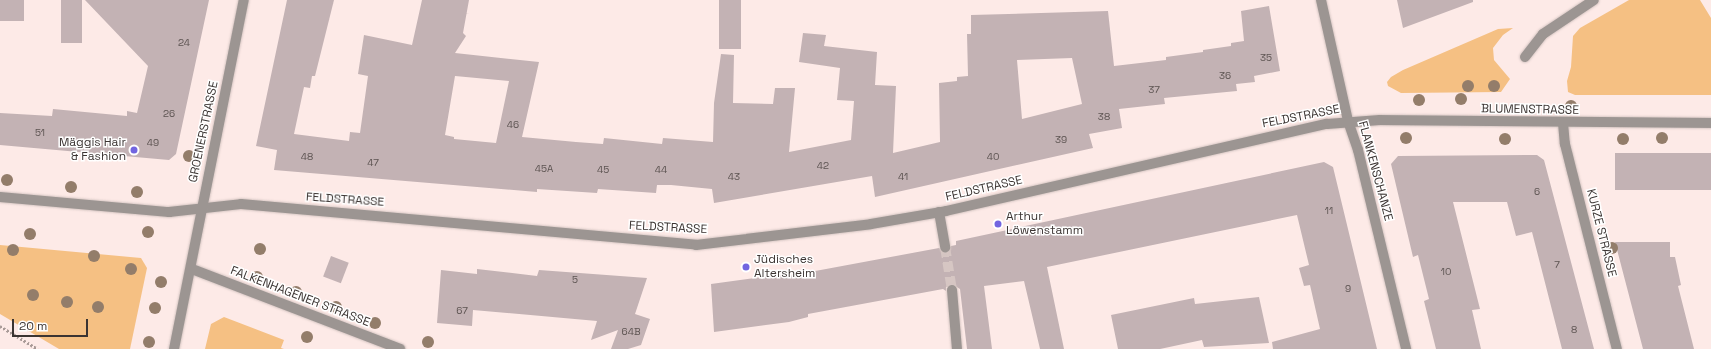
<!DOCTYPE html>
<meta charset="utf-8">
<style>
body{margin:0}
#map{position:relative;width:1711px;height:349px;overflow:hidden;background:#fdeae7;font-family:"Space Grotesk",sans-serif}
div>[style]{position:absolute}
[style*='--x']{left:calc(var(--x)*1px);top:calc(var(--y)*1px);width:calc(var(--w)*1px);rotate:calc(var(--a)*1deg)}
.green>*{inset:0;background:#f5c083}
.building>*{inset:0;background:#c3b2b4;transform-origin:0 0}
.minor-tunnel>*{height:10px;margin-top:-5px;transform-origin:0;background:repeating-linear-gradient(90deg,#d6c6c3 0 10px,transparent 0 15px)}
.path>*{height:2.5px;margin-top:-1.25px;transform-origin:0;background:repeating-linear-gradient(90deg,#a89a97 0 2px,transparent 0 4px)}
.roads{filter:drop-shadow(0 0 1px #d6c6c3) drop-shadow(0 0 1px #d6c6c3)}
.minor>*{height:10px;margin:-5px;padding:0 5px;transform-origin:5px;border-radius:5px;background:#9c9592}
.trees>*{width:12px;height:12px;margin:-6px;border-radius:50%;background:#937d6a}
.dots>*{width:11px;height:11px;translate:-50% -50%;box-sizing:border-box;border:2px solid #fff;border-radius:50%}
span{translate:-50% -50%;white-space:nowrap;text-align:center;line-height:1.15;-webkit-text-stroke:3px #fff;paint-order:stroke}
.number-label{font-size:10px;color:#5d5452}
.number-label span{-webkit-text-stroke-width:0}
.street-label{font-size:12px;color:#3b3432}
.poi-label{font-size:12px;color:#3b3432}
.right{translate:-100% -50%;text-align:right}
.left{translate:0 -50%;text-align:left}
.scale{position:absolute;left:12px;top:319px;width:76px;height:18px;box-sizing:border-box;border:2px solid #3b3432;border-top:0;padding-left:5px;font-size:12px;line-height:14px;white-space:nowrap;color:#3b3432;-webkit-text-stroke:3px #fff;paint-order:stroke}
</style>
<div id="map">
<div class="green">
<div style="clip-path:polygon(1629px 0,1700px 0,1711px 18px,1711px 95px,1575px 95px,1568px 92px,1567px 81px,1571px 67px,1573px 36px,1580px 28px)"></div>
<div style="clip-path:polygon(1513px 28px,1503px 35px,1493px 48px,1494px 60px,1510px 79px,1501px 92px,1401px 93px,1388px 86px,1387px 82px,1391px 77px,1403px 70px,1498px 29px)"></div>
<div style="clip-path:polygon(0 245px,141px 258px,147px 268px,130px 349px,59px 349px,0 314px)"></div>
<div style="clip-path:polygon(224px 317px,284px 340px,281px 348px,284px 349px,205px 349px,211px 324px)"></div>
</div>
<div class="building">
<div style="left:0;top:0;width:24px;height:21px"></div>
<div style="left:61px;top:0;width:21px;height:43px"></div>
<div style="clip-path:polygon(85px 0,209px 0,176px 154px,169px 160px,0 145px,0 113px,52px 116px,53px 109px,127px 116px,127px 111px,137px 113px,148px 66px)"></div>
<div style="clip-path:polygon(evenodd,287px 0,334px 0,315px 76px,312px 76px,310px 88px,304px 87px,294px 134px,349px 141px,350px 132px,360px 133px,368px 76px,358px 74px,364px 35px,412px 45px,422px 0,469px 0,463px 33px,466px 36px,455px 53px,539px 62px,522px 137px,576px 142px,603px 144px,604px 138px,662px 144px,663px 138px,713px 142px,714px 103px,721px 54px,734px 55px,733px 103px,773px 104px,775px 88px,795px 88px,789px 152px,851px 140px,854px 101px,837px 100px,840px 68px,799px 62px,803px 33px,826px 35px,824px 46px,877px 52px,875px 85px,896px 86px,893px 153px,940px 142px,939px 83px,957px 81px,957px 77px,968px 76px,967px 34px,971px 34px,971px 15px,1108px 11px,1114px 66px,1166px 60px,1166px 57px,1203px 52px,1203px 50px,1231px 46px,1231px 43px,1244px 41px,1241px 11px,1269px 6px,1280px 71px,1254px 76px,1255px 82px,1236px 84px,1237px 91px,1164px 98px,1165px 104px,1119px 109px,1122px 128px,1089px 134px,1093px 148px,875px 197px,872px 176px,714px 203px,712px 189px,671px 185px,657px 185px,656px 193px,598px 189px,597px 193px,537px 189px,537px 192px,274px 170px,277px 150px,256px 146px,287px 0,1072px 58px,1082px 104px,1022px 119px,1017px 60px,1072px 58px,287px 0,455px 76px,509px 81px,496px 143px,454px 139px,454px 137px,445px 135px,455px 76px)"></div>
<div style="left:719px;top:0;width:22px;height:49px"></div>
<div style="clip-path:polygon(1397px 0,1473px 0,1473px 2px,1403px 28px)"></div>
<div style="left:1711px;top:153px;width:37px;height:96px;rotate:90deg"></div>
<div style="clip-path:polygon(1537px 155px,1544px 160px,1594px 349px,1562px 349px,1532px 232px,1516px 236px,1507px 202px,1453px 202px,1480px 309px,1472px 310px,1481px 349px,1436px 349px,1424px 301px,1429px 299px,1418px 255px,1413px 257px,1391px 164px,1398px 156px)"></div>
<div style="clip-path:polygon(1324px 162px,1333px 167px,1377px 349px,1273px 349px,1272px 342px,1320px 329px,1310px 285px,1304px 286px,1299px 268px,1309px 265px,1297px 215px,1047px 267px,1064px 349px,1040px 349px,1024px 281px,984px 286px,992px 349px,967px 349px,960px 289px,952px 284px,946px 287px,946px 291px,943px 289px,808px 314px,808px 317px,789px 322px,714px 332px,711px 284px,783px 274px,783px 277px,939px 248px,946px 253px,951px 246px,956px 245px,956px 241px)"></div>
<div style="clip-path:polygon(1615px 242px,1670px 242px,1670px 257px,1675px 257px,1681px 285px,1678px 286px,1694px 349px,1643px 349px)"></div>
<div style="left:331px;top:256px;width:19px;height:22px;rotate:21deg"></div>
<div style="clip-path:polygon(477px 269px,537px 276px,539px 270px,647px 278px,635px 314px,650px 319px,641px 345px,628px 349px,611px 349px,618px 330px,591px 340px,597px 321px,473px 310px,472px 326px,437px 323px,441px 270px,477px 274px)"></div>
<div style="clip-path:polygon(1259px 297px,1269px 343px,1204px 347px,1202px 340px,1160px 349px,1118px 349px,1111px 315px,1194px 298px,1195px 304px)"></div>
</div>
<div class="minor-tunnel">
<div style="--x:945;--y:247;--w:44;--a:80.8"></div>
</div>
<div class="path">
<div style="--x:0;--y:326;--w:44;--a:31.2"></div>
</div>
<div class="roads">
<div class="minor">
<div style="--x:1321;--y:0;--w:124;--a:77.4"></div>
<div style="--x:1348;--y:121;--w:31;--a:71"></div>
<div style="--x:1358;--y:150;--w:205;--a:76.4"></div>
<div style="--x:1525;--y:57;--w:29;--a:-52"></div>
<div style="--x:1543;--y:34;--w:61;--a:-33.7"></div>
<div style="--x:1563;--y:123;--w:21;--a:85"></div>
<div style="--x:1565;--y:144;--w:211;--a:75.8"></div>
<div style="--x:0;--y:197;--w:170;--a:5.1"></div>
<div style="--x:169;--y:212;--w:72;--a:-6.3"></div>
<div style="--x:241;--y:204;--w:457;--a:5.1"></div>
<div style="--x:696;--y:245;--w:176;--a:-6.8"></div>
<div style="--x:871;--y:224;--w:76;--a:-9.8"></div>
<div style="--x:946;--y:211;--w:391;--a:-12.9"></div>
<div style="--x:1327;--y:124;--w:53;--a:-4.3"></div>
<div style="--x:1380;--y:120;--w:331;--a:0.5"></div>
<div style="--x:939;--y:212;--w:36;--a:80"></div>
<div style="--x:192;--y:269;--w:223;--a:21"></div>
<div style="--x:952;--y:290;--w:59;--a:85.2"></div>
<div style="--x:174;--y:349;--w:356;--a:-78.7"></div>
</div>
</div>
<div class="trees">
<div style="left:1468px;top:86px"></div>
<div style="left:1494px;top:86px"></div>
<div style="left:1461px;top:99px"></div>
<div style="left:1419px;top:100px"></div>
<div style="left:1571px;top:106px"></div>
<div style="left:1406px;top:138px"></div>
<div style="left:1662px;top:138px"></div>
<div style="left:1505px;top:139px"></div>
<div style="left:1623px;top:139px"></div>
<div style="left:189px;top:156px"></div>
<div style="left:7px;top:180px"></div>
<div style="left:71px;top:187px"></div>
<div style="left:137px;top:192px"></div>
<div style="left:148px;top:232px"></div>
<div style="left:30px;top:234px"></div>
<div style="left:1612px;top:248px"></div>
<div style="left:260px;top:249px"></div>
<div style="left:13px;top:250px"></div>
<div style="left:94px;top:256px"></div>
<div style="left:131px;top:269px"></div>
<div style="left:257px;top:277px"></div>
<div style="left:161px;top:282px"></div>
<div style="left:296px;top:292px"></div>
<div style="left:33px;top:295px"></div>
<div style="left:67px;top:302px"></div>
<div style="left:98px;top:307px"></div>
<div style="left:336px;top:307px"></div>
<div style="left:155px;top:308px"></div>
<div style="left:375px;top:323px"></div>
<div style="left:307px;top:337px"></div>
<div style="left:149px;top:342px"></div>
<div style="left:428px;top:342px"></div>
</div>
<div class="dots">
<div style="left:134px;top:150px;background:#7265e0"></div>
<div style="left:998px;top:224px;background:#7265e0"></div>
<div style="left:746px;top:267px;background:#7265e0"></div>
</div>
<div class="number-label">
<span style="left:184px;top:43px">24</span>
<span style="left:1266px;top:58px">35</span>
<span style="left:1225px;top:76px">36</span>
<span style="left:1154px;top:90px">37</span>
<span style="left:169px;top:114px">26</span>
<span style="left:1104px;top:117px">38</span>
<span style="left:513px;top:125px">46</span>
<span style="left:40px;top:133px">51</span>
<span style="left:1061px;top:140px">39</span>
<span style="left:153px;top:143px">49</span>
<span style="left:307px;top:157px">48</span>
<span style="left:993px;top:157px">40</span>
<span style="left:373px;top:163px">47</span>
<span style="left:823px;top:166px">42</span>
<span style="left:544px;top:169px">45A</span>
<span style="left:603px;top:170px">45</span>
<span style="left:661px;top:170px">44</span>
<span style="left:734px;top:177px">43</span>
<span style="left:903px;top:177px">41</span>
<span style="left:1537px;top:192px">6</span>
<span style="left:1329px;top:211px">11</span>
<span style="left:1557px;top:265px">7</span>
<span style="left:1446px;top:272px">10</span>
<span style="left:575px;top:280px">5</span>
<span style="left:1348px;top:289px">9</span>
<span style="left:462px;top:311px">67</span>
<span style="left:1574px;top:330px">8</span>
<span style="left:631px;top:332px">64B</span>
</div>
<div class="street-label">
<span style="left:1530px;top:110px;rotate:1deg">BLUMENSTRASSE</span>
<span style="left:1301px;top:117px;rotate:-11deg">FELDSTRASSE</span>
<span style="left:204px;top:132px;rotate:-78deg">GROENERSTRASSE</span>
<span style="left:1375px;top:171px;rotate:75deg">FLANKENSCHANZE</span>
<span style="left:984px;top:189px;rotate:-13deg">FELDSTRASSE</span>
<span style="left:345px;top:200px;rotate:4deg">FELDSTRASSE</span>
<span style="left:668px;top:228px;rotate:3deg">FELDSTRASSE</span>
<span style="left:1601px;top:233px;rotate:76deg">KURZE STRASSE</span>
<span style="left:300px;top:297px;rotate:21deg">FALKENHAGENER STRASSE</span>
</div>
<div class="poi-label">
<span class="right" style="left:126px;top:150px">Mäggis Hair<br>&amp; Fashion</span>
<span class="left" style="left:1006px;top:224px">Arthur<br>Löwenstamm</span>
<span class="left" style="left:754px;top:267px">Jüdisches<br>Altersheim</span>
</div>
<div class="scale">20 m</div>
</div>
